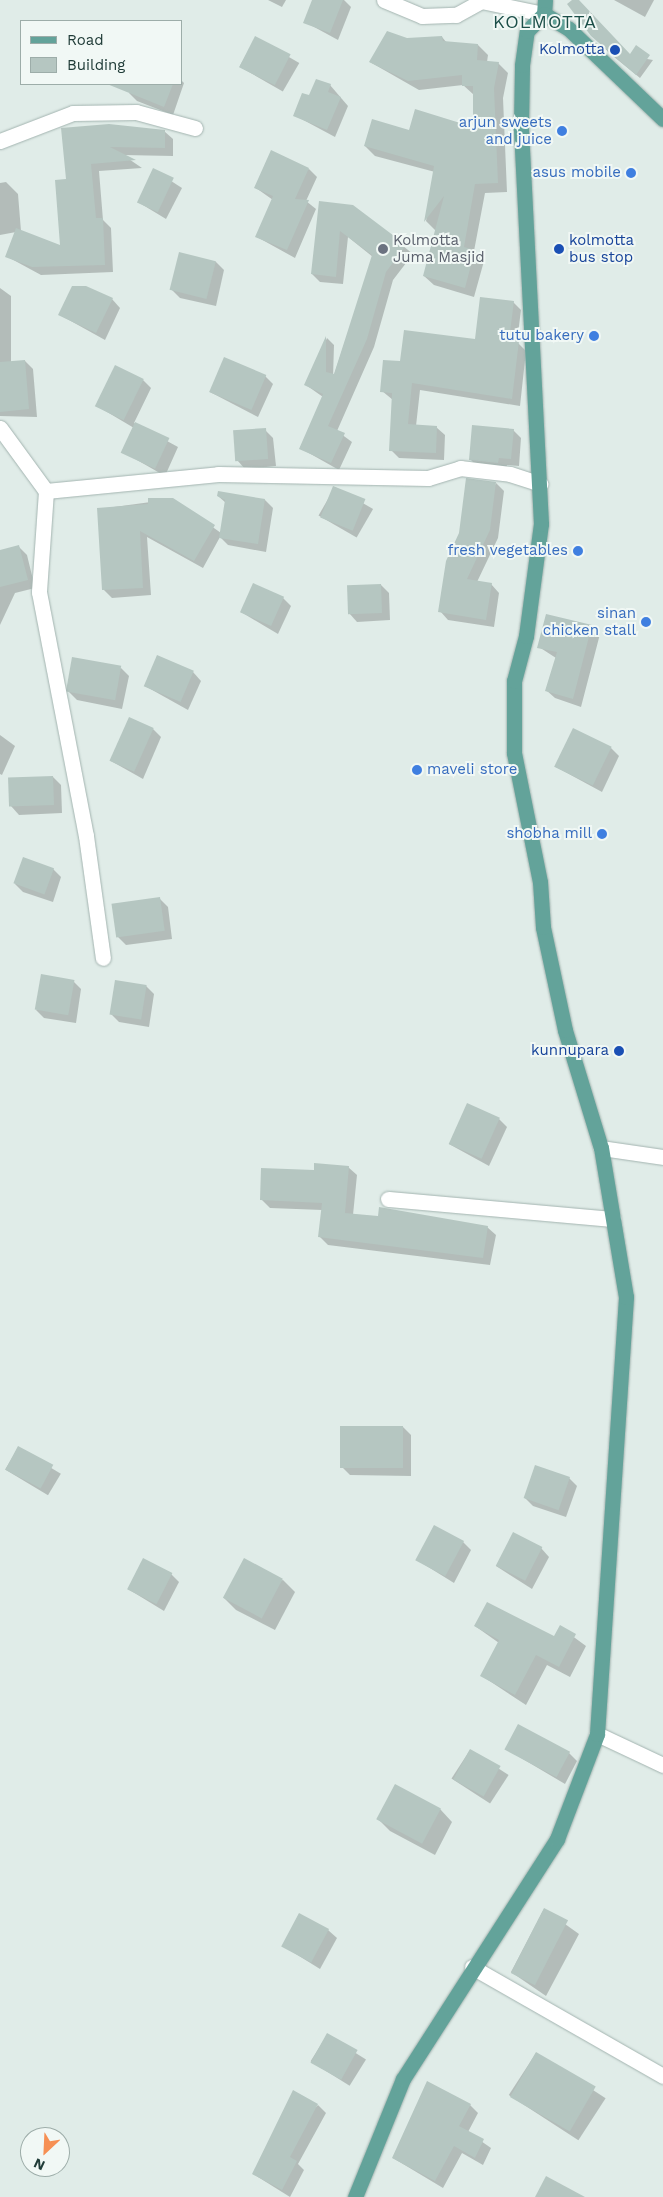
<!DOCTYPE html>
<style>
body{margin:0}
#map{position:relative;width:663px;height:2197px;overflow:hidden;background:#e0ece8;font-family:"Work Sans",sans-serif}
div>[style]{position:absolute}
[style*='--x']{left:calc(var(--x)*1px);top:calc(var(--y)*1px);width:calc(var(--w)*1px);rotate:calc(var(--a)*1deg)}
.shadow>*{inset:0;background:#0003;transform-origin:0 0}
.building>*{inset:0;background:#b5c6c1;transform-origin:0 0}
.roads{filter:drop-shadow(0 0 1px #a3b4b0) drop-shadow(0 0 1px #a3b4b0)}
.minor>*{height:15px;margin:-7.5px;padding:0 7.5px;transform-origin:7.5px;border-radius:7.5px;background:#fff}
.major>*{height:15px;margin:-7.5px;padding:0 7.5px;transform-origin:7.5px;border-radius:7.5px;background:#63a39a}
.dots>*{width:14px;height:14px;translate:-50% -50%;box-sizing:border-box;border:2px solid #f1f8f5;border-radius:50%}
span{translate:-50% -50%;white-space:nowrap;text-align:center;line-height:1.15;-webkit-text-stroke:4px #f1f8f5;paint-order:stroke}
.transit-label{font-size:15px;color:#164399}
.right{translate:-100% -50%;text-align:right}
.left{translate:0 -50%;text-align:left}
.shop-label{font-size:15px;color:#366cbe}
.worship-label{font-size:15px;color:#5b616d}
.quarter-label{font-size:18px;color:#1c4f49;letter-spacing:1px}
.legend{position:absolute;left:20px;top:20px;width:162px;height:65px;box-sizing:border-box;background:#f1f8f5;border:1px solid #9dada9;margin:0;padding:6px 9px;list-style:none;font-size:15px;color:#203c38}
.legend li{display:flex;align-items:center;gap:10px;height:25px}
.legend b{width:25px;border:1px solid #9dada9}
.north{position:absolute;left:20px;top:2127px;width:50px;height:50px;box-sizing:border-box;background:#f1f8f5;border:1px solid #9dada9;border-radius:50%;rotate:205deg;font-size:14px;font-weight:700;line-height:20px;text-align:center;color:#203c38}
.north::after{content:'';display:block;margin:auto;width:18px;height:22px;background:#f69054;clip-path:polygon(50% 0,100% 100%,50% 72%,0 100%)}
</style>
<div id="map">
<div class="shadow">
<div style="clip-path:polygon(268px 0,286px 0,282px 7px)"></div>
<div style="clip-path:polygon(313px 0,344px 0,351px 7px,338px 40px,305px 22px)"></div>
<div style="clip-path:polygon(577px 0,630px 56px,653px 60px,640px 78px,608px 52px,569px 5px)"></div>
<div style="clip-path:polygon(614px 0,654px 0,645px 17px)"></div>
<div style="clip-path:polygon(442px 37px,447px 43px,478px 45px,488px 55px,487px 62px,498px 63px,508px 73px,503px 98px,507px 192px,485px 193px,474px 251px,484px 261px,474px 297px,434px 285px,424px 276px,436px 231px,426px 221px,435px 172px,375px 156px,365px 146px,410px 131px,475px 129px,474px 95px,463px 85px,419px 90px,370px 62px,407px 39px)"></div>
<div style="left:256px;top:38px;width:50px;height:33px;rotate:30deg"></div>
<div style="clip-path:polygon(181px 80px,184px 83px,173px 115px,137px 101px,129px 93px,132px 84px,181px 84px)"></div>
<div style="clip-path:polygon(330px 85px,348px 106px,335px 137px,294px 115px,310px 97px)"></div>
<div style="clip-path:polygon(63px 129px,164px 131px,173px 139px,173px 156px,123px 155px,142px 168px,99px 171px,103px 220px,111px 228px,113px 272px,41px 275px,6px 256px,16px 232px,0 235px,0 183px,6px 182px,18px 194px,21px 231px,61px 247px,67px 180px)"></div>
<div style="clip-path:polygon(309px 169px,317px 177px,306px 201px,316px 209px,295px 258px,257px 237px,273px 200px,256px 188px)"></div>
<div style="clip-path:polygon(154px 170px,182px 188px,166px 219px,138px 202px)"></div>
<div style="clip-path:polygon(353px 206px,413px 254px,393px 280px,374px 347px,337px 431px,352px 442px,339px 470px,300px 448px,323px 397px,306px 385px,327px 338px,334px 345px,333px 378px,373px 257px,348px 237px,343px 284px,320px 282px,312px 274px)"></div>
<div style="clip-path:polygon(180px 254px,216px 262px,224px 270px,216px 306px,180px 298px,172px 290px)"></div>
<div style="clip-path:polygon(0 288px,11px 296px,11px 362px,25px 361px,33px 369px,37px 417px,0 416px)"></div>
<div style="clip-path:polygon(112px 299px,120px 308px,105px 340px,60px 315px)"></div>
<div style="clip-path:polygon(513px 302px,521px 310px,517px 342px,526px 351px,520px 406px,420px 390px,416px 426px,436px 427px,445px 435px,444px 460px,399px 458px,391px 450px,393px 400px,382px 391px,401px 362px,476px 340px)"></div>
<div style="clip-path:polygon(265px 376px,273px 384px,258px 417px,210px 392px)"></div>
<div style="clip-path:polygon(143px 380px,151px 388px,134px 423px,178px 447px,165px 476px,123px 452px,134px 428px,97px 406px)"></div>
<div style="clip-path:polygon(265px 430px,273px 438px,276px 466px,245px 469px,237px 460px)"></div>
<div style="clip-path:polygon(513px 430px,521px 438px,519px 466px,507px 465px,506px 471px,478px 467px,470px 459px)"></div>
<div style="clip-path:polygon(496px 483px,504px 491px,498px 538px,477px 582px,491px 584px,499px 593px,494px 627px,448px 620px,440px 611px)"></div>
<div style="left:335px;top:487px;width:44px;height:33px;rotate:30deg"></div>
<div style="clip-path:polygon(218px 496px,265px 500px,273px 508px,266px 552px,228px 545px,220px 537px,203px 568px,147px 537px,151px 595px,112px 598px,103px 589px,99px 509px,173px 499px,221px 533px,226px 503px)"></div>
<div style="clip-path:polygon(19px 547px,27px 555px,35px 588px,15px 593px,0 625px,0 551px)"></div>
<div style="clip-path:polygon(381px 585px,389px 593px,390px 620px,357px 622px,349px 613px)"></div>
<div style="clip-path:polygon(283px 598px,291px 606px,278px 634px,241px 612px)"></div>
<div style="clip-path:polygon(592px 626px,600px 634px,581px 707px,555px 698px,546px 690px,556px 658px,539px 647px)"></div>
<div style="clip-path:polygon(121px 668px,129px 676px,122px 709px,77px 700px,69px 692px)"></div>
<div style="clip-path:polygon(193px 672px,201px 681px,188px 710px,145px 686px)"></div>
<div style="clip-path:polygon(153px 729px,161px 737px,143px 779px,111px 761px)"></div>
<div style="clip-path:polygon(0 735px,15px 746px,2px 775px,0 774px)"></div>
<div style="clip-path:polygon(611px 748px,619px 756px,602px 792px,556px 767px)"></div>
<div style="clip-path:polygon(53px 777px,61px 785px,62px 813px,19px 815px,11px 806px)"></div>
<div style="clip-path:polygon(53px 869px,61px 877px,53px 902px,23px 892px,15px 884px)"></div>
<div style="clip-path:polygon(160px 899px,168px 907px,172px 939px,126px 945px,118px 937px)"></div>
<div style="clip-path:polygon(73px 981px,81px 989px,76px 1023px,44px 1018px,36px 1010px)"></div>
<div style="clip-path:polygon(146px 986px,154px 994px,149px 1027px,119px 1022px,111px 1014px)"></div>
<div style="clip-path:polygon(499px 1119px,507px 1127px,489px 1166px,449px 1144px)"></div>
<div style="clip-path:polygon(348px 1167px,357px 1175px,353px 1215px,487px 1227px,496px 1235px,490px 1265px,328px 1245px,320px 1237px,322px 1210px,270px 1208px,262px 1200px,315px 1171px)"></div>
<div style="clip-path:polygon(403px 1427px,411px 1435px,411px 1476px,350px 1475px,342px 1467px)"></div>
<div style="left:18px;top:1448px;width:50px;height:25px;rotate:31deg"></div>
<div style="clip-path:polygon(569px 1478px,577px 1486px,566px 1517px,533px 1506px,525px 1498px)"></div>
<div style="clip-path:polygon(463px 1542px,471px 1550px,454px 1583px,417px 1560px)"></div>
<div style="clip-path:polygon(541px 1548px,549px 1557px,532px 1589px,496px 1566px)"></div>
<div style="clip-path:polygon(171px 1574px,179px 1582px,164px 1611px,128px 1589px)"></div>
<div style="clip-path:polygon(283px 1580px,295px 1592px,275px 1630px,236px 1610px,224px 1598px)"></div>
<div style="clip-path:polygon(475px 1626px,555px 1638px,560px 1627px,586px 1646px,570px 1677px,547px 1665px,526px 1705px,482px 1676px,499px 1643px)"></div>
<div style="clip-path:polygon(506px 1749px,569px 1753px,577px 1761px,565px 1784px)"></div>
<div style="left:470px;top:1750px;width:46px;height:34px;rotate:33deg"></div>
<div style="clip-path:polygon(440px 1809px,452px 1822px,435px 1855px,390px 1831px,378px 1819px)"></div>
<div style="clip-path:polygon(544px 1909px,579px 1934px,546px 1996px,511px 1972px)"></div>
<div style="clip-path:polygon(328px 1930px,337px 1938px,320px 1969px,283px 1946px)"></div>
<div style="left:327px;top:2035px;width:46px;height:31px;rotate:32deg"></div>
<div style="left:536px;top:2053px;width:83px;height:50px;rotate:33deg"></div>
<div style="clip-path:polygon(318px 2105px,326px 2113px,298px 2164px,304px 2170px,290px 2197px,253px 2174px)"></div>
<div style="clip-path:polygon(470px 2105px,478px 2113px,468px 2132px,491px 2148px,483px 2165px,462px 2153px,443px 2188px,393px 2158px)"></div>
</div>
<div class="building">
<div style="clip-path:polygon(312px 0,343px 0,330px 33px,303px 23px)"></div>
<div style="clip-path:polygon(572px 0,579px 0,630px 54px,636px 45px,650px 55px,636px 75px,591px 36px,567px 4px)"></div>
<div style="clip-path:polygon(387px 31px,407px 38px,442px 36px,443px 41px,478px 44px,477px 60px,499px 62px,494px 88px,498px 183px,475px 184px,464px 247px,475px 250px,465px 288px,423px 276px,444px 196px,424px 222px,434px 166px,364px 146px,372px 119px,409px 130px,415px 109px,473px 127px,473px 86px,462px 86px,462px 75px,408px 81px,369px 62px)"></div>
<div style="left:255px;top:36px;width:40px;height:35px;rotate:27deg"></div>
<div style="clip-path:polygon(316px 79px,331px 84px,328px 92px,341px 97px,327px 130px,293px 116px,302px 93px,309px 95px)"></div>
<div style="clip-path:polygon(107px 84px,173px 84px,164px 107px)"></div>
<div style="clip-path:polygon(109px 124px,165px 130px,165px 148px,110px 147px,136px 160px,91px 164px,96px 218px,103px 218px,105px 265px,32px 267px,5px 257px,16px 228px,60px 245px,55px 180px,66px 179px,61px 128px)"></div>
<div style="clip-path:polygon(271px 150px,309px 168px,295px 199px,309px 200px,287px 250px,255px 237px,273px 196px,254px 188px)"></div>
<div style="left:153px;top:168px;width:23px;height:38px;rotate:25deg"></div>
<div style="clip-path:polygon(319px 201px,353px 205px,406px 245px,386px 272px,367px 339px,328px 426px,345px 433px,331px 463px,299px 449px,323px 394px,304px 385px,326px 336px,326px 372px,334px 374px,372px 255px,340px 231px,336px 277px,311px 274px)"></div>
<div style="left:179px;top:252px;width:38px;height:39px;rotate:14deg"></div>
<div style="clip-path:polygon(72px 286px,86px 286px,113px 298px,96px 333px,58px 315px)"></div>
<div style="clip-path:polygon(480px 297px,514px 301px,509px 340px,519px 341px,512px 399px,412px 383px,408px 424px,437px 426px,436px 453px,389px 451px,392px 393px,380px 392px,383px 360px,400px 361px,404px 330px,475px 339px)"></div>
<div style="left:224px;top:357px;width:46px;height:38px;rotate:23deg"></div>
<div style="clip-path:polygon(25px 360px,29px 409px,0 412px,0 362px)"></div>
<div style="left:115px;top:365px;width:32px;height:46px;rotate:26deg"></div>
<div style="left:135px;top:422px;width:38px;height:34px;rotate:25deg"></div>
<div style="clip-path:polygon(472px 425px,514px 429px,511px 459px,499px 458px,498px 463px,469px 460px)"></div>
<div style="left:266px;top:428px;width:31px;height:33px;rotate:86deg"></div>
<div style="clip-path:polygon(466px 478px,496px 482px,490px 530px,467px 579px,492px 583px,486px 620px,438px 612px,446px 561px,459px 533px)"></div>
<div style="left:333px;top:486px;width:35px;height:34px;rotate:22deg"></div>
<div style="clip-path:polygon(218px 491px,265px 499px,258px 544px,219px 538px,225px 500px,217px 496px)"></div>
<div style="clip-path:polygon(148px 498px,173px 498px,215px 525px,194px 561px,140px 531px,143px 588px,102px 590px,97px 508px,148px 504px)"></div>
<div style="clip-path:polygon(19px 545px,28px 580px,0 587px,0 550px)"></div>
<div style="left:253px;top:583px;width:34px;height:32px;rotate:24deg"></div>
<div style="left:381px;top:584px;width:29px;height:34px;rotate:88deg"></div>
<div style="clip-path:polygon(546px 614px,592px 625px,573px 699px,545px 691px,557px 652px,537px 648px)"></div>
<div style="left:157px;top:655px;width:40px;height:34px;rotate:23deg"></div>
<div style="left:72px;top:657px;width:50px;height:35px;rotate:10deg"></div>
<div style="left:129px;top:717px;width:27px;height:48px;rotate:24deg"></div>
<div style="left:573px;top:728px;width:43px;height:43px;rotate:26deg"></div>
<div style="left:53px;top:776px;width:29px;height:45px;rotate:88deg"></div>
<div style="left:23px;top:857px;width:33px;height:28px;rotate:20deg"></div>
<div style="left:160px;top:897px;width:34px;height:49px;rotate:82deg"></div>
<div style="left:41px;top:974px;width:34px;height:36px;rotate:10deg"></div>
<div style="left:115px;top:980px;width:32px;height:35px;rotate:9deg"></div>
<div style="left:467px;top:1103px;width:36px;height:45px;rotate:24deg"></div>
<div style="clip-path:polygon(314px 1163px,349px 1166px,345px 1213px,378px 1216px,379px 1207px,488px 1226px,483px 1258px,318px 1237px,322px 1203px,260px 1200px,261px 1168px,314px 1170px)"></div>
<div style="left:340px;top:1426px;width:63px;height:42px"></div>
<div style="left:18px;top:1446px;width:40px;height:27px;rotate:28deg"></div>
<div style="left:535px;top:1465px;width:37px;height:35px;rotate:19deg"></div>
<div style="left:434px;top:1525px;width:34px;height:40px;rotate:28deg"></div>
<div style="left:513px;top:1532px;width:33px;height:38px;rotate:27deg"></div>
<div style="left:143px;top:1558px;width:33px;height:35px;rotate:27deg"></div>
<div style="left:244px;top:1558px;width:44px;height:45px;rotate:28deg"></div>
<div style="clip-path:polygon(487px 1602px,554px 1636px,560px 1625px,576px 1634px,559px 1667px,536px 1655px,515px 1695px,480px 1676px,499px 1640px,474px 1626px)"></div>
<div style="left:518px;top:1724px;width:59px;height:29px;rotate:28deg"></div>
<div style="left:470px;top:1749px;width:35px;height:35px;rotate:29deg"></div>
<div style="left:395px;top:1784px;width:52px;height:40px;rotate:28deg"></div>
<div style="left:544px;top:1908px;width:27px;height:73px;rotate:27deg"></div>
<div style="left:299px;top:1913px;width:34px;height:38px;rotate:28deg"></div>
<div style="left:327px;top:2033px;width:35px;height:34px;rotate:29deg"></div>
<div style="left:536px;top:2052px;width:69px;height:52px;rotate:30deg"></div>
<div style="clip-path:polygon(427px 2081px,471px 2104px,459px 2126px,484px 2139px,475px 2158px,454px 2146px,435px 2181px,392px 2158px)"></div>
<div style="clip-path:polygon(293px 2090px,318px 2104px,290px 2157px,297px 2161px,282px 2190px,252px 2174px)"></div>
<div style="clip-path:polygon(546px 2176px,585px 2197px,535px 2197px)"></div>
</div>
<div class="roads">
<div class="minor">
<div style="--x:384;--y:0;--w:41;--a:22.8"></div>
<div style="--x:422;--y:16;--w:34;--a:-2"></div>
<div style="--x:456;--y:15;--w:29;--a:-29"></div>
<div style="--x:481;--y:1;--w:64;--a:11.7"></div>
<div style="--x:0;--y:141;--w:78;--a:-21"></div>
<div style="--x:73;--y:113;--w:63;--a:-0.9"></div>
<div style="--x:136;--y:112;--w:61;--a:15.2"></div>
<div style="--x:0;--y:428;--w:78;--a:53.9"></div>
<div style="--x:46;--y:491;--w:173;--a:-5.6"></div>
<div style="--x:218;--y:474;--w:210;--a:1.1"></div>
<div style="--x:428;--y:478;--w:34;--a:-17"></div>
<div style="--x:460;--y:468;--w:50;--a:6.8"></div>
<div style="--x:510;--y:474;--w:32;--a:18"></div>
<div style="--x:46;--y:491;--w:101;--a:94"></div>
<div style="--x:39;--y:592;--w:248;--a:79.1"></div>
<div style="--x:86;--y:836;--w:123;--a:82.1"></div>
<div style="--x:601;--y:1148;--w:63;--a:8.3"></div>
<div style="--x:388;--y:1199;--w:226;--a:5.1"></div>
<div style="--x:597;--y:1734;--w:73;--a:25.2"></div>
<div style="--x:472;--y:1967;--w:220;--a:29.7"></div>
</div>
<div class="major">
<div style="--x:545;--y:0;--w:14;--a:94"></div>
<div style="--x:544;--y:14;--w:29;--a:31"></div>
<div style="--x:569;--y:29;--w:130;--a:43.8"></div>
<div style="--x:355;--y:2197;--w:127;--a:-67.9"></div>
<div style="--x:403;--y:2079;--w:285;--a:-57.3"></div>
<div style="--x:557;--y:1839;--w:112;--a:-69.1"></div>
<div style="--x:597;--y:1734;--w:438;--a:-86.2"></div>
<div style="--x:626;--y:1297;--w:151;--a:-99.5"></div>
<div style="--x:601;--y:1148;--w:123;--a:-107"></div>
<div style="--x:565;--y:1030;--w:105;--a:-102.1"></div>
<div style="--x:543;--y:927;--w:45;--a:-93.8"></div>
<div style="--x:540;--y:882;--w:132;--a:-101.4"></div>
<div style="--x:514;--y:753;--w:72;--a:-90"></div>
<div style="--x:514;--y:681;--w:47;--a:-75.1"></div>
<div style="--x:526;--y:636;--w:113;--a:-82.4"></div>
<div style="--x:541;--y:524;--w:400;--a:-92.9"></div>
<div style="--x:521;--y:125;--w:60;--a:-89"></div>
<div style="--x:522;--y:65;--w:34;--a:-82"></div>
<div style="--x:527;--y:31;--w:24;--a:-45"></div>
</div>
</div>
<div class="dots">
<div style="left:615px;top:50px;background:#1a4fb4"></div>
<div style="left:562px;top:131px;background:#3f7fe0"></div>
<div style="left:631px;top:173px;background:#3f7fe0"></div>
<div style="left:383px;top:249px;background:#6b7280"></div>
<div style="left:559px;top:249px;background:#1a4fb4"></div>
<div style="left:594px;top:336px;background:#3f7fe0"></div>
<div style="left:578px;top:551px;background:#3f7fe0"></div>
<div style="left:646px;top:622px;background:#3f7fe0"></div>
<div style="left:417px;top:770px;background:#3f7fe0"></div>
<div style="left:602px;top:834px;background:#3f7fe0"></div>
<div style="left:619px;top:1051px;background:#1a4fb4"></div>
</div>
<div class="transit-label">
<span class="right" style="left:605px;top:50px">Kolmotta</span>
<span class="left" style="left:569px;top:249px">kolmotta<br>bus stop</span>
<span class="right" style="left:609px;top:1051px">kunnupara</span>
</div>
<div class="shop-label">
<span class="right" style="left:552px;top:131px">arjun sweets<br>and juice</span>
<span class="right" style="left:621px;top:173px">asus mobile</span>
<span class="right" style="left:584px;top:336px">tutu bakery</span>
<span class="right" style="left:568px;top:551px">fresh vegetables</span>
<span class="right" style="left:636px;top:622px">sinan<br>chicken stall</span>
<span class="left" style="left:427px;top:770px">maveli store</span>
<span class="right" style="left:592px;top:834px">shobha mill</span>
</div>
<div class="worship-label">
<span class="left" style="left:393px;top:249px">Kolmotta<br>Juma Masjid</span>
</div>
<div class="quarter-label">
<span style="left:545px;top:22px">KOLMOTTA</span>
</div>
<ul class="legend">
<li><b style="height:6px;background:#63a39a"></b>Road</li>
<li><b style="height:14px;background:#b5c6c1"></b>Building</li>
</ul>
<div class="north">N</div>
</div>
